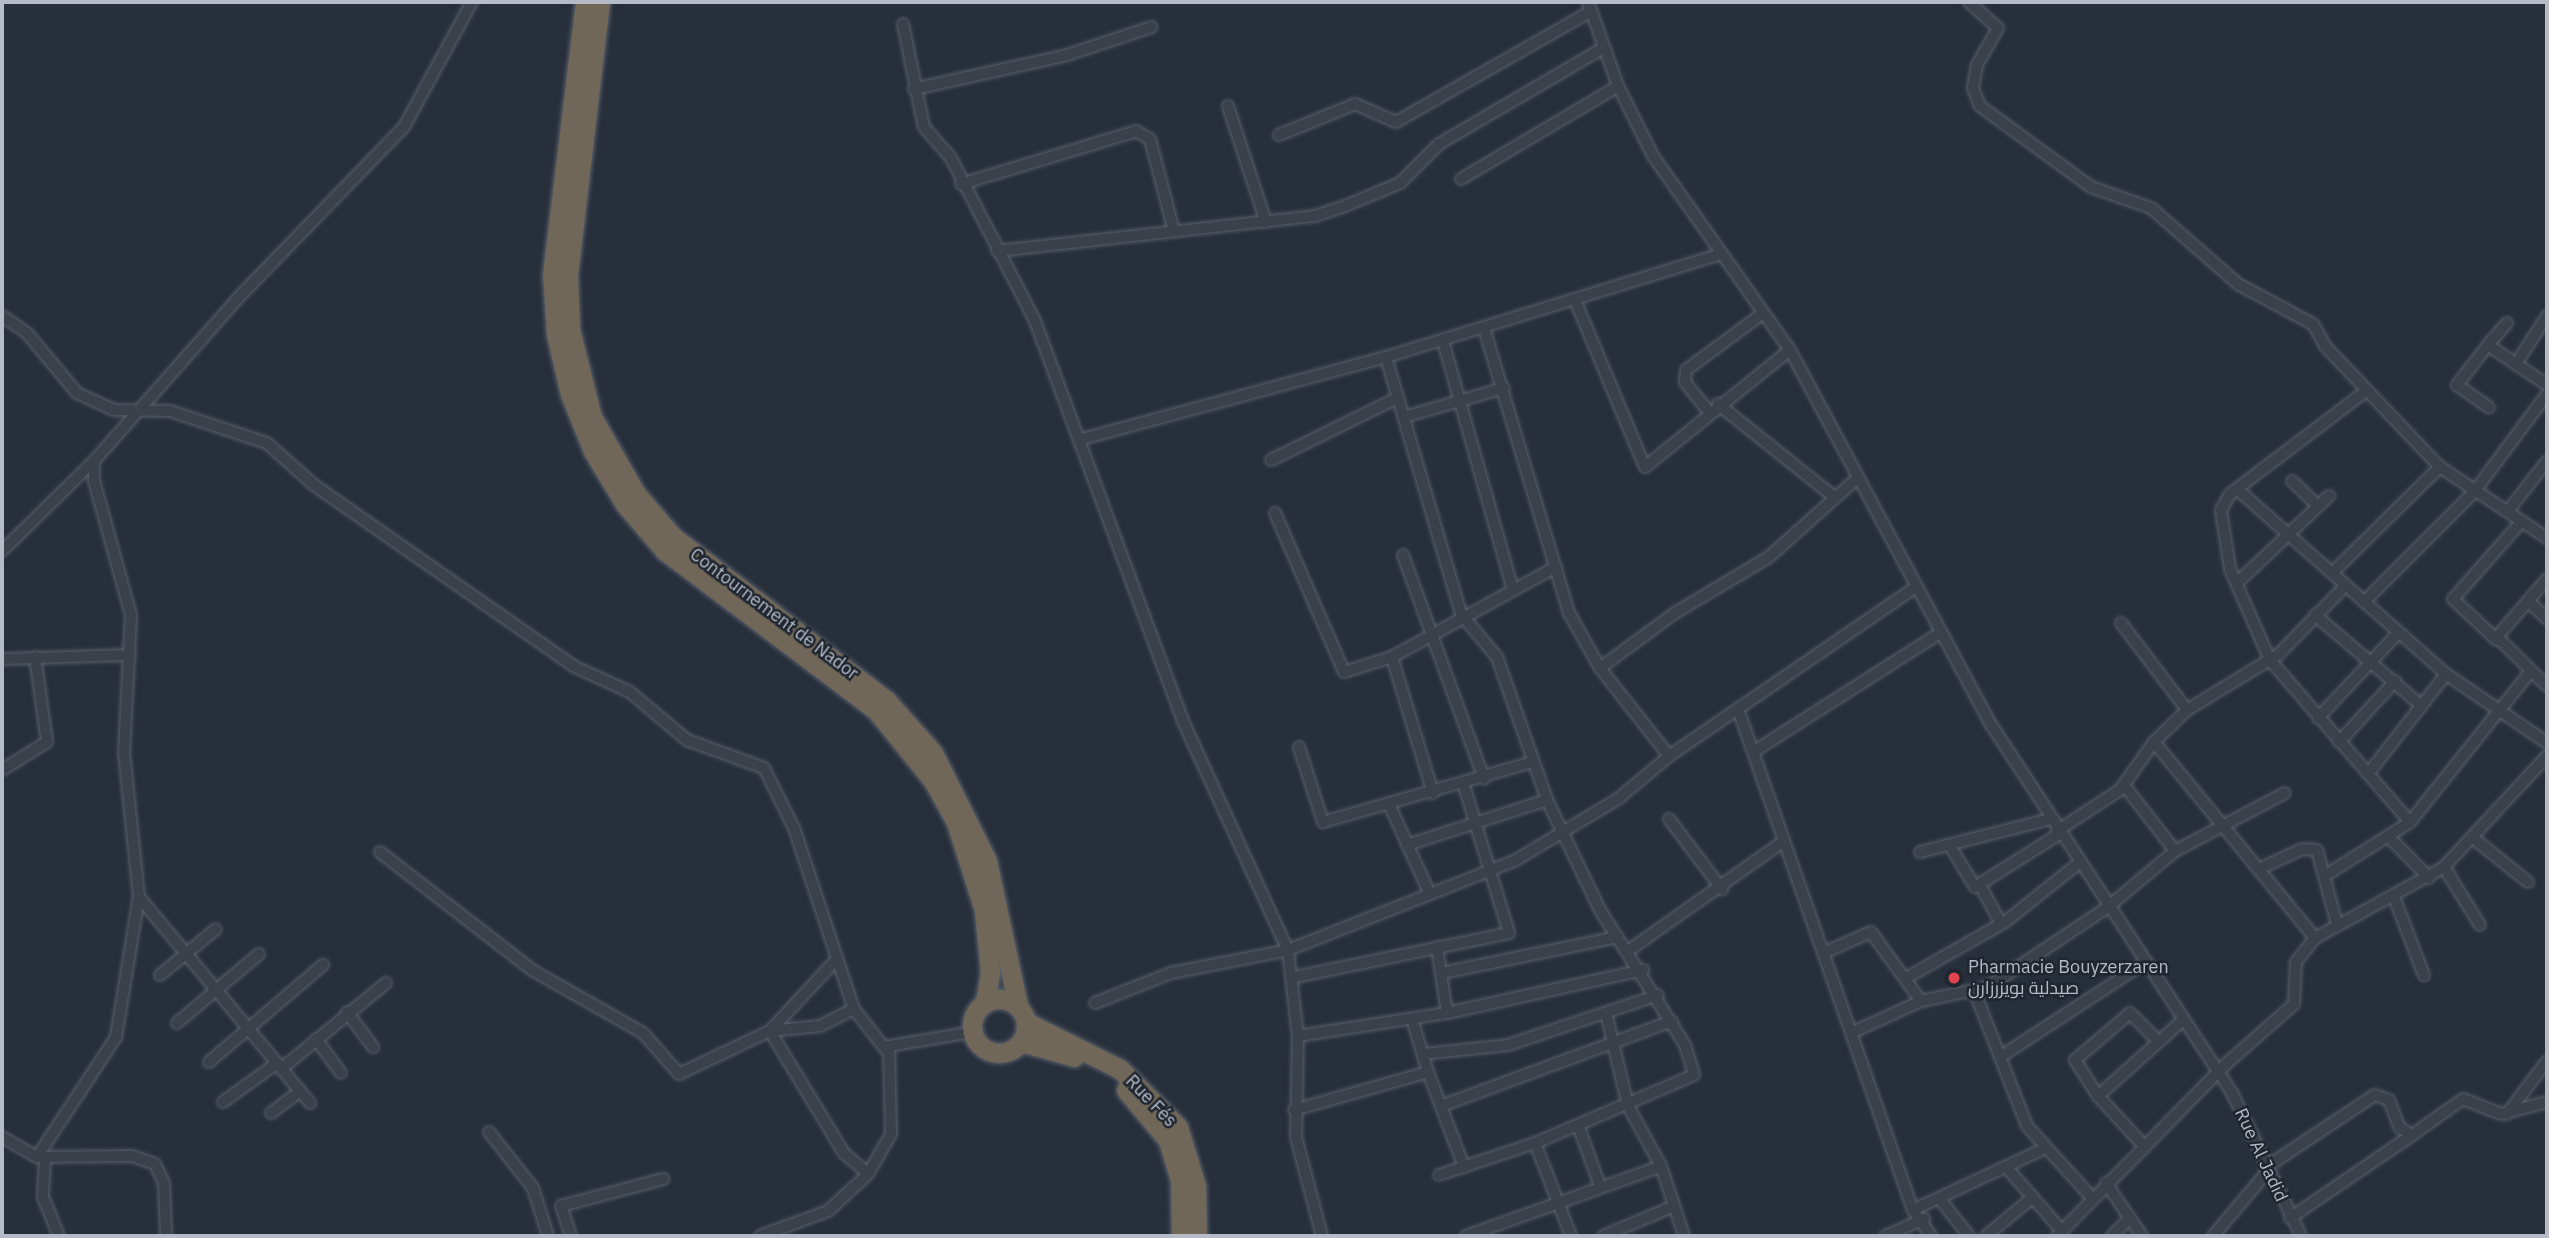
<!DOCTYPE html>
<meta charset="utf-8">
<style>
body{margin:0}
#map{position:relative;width:2549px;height:1238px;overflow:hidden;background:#272f3b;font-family:"IBM Plex Sans",Cairo,sans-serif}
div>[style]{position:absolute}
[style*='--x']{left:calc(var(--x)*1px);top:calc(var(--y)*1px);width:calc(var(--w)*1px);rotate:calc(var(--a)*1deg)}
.roads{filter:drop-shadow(0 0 2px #585f69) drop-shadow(0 0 2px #585f69)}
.street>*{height:10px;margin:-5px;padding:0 5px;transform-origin:5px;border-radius:5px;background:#3a414b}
.highway>*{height:19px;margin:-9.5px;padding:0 9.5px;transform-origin:9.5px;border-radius:9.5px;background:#706758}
.highway>.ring{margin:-9.5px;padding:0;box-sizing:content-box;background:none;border:19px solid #706758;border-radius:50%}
.dots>*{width:19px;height:19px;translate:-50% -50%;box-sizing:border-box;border:4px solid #1f2630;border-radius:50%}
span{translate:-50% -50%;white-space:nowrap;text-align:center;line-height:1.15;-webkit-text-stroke:5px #1f2630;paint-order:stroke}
.street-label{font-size:18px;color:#b6bcc7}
.poi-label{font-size:18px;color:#b6bcc7}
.left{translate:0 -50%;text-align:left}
.frame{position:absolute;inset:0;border:4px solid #b6bcc7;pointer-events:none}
</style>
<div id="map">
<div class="roads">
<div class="street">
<div style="--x:1588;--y:2;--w:89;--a:70.3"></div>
<div style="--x:1618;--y:86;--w:78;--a:63.4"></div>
<div style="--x:1653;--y:156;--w:237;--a:54.8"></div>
<div style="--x:1790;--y:350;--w:427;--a:61.8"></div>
<div style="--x:1992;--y:726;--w:439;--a:56.8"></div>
<div style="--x:2232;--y:1093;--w:159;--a:64.2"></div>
<div style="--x:1969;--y:2;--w:39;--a:42"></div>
<div style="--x:1998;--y:28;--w:43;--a:119.6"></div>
<div style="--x:1977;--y:65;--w:23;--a:100"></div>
<div style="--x:1973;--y:88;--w:19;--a:69"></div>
<div style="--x:1980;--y:106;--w:137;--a:36.1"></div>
<div style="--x:2091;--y:187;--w:64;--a:19.3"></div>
<div style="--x:2151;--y:208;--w:116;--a:41.1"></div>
<div style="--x:2238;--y:284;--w:85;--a:28.1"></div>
<div style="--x:2313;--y:324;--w:25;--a:61"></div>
<div style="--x:2325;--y:346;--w:167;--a:46.5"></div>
<div style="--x:2440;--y:467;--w:128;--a:33.6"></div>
<div style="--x:903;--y:24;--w:105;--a:78.5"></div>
<div style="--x:924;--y:127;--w:41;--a:48.9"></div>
<div style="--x:951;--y:158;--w:183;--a:62.7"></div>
<div style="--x:1035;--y:321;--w:424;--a:69.7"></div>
<div style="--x:1182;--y:719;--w:254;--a:65.4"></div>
<div style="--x:1288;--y:950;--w:87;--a:83.4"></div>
<div style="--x:1298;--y:1036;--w:101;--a:91.1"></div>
<div style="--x:1296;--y:1137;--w:102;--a:75.3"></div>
<div style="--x:914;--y:89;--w:157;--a:-12.5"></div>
<div style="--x:1067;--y:55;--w:89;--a:-18.4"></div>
<div style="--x:1228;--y:106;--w:122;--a:71.9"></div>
<div style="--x:1279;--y:135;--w:82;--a:-22.2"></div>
<div style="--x:1355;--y:104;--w:45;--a:23.7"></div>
<div style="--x:1396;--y:122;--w:224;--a:-29.6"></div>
<div style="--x:1461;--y:179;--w:182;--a:-30.6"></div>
<div style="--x:961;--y:184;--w:183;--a:-16.8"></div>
<div style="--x:1136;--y:131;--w:16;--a:30"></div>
<div style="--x:1150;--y:139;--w:95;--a:75.4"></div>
<div style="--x:997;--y:251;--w:320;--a:-6.3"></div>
<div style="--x:1315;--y:216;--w:32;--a:-18"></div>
<div style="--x:1345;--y:206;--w:60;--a:-22.7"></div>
<div style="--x:1400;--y:183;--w:55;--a:-45"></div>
<div style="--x:1439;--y:144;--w:190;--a:-30.3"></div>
<div style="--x:1575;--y:300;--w:181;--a:67.3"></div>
<div style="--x:1645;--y:467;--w:186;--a:-38.9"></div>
<div style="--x:2;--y:316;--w:30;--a:34"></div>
<div style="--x:27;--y:333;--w:78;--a:50.2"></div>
<div style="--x:77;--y:393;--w:41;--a:24.7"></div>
<div style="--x:114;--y:410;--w:56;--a:1"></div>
<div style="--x:170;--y:411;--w:102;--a:18.3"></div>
<div style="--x:267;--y:443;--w:63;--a:41.8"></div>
<div style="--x:314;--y:485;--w:316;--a:34.9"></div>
<div style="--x:573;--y:666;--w:63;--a:24.5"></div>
<div style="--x:630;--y:692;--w:75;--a:40.1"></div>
<div style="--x:687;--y:740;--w:82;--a:20"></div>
<div style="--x:764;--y:768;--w:67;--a:63.4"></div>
<div style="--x:794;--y:828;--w:191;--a:71.7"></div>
<div style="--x:854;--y:1009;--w:52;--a:52"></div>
<div style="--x:2547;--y:316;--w:57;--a:122.9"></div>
<div style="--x:2516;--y:364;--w:37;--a:34"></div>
<div style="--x:2507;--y:323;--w:29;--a:131"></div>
<div style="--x:2488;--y:345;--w:34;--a:34"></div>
<div style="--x:1484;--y:328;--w:297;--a:73.4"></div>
<div style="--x:1569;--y:613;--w:63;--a:60.6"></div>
<div style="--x:1600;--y:668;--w:112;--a:51.9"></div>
<div style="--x:1443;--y:341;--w:259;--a:74.3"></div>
<div style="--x:2488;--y:345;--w:51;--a:127.8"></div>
<div style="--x:2457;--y:385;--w:39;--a:35"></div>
<div style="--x:1386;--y:357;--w:268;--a:73.7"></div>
<div style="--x:1461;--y:614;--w:56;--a:50.1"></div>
<div style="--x:1497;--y:657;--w:151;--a:70.7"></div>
<div style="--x:1547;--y:800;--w:122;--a:64.3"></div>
<div style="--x:1600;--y:910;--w:160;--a:57.8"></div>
<div style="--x:1685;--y:1045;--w:31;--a:73"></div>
<div style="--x:1694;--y:1075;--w:173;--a:156.8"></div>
<div style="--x:1535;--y:1143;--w:101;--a:161.6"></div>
<div style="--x:2366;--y:391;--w:171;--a:142.9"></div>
<div style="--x:2230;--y:494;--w:18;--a:119"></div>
<div style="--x:2221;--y:510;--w:60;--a:81.3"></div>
<div style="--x:2230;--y:569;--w:99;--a:66.3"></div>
<div style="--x:2270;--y:660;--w:214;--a:49.2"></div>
<div style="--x:1718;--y:404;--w:147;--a:38.7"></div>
<div style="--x:1709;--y:412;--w:38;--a:-129"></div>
<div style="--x:1685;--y:382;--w:12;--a:-85"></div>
<div style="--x:1686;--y:370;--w:94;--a:-36.4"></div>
<div style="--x:1404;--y:417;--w:104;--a:-16.2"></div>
<div style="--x:1082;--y:439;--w:315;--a:-15.1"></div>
<div style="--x:1386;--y:357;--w:347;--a:-17.1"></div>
<div style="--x:1271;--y:460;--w:140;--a:-26.2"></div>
<div style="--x:2292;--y:481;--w:36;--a:44"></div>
<div style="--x:2237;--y:489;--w:279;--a:41.5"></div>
<div style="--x:2446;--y:674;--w:122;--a:34.3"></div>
<div style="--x:2508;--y:511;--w:63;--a:-52"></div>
<div style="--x:1275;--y:513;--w:173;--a:66.5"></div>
<div style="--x:1344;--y:672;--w:50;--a:-17.4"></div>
<div style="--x:1392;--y:657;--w:187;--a:-28.8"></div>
<div style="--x:2;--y:551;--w:129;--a:-44.4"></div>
<div style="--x:1403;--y:555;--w:238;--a:70.1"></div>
<div style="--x:2333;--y:572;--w:150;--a:-44.5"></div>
<div style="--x:2547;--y:579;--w:77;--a:130.8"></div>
<div style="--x:2497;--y:637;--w:70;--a:44.4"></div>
<div style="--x:2237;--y:583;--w:127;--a:-43.4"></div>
<div style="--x:2528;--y:601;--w:26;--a:43"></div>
<div style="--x:2364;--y:602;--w:156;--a:-45"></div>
<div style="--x:2474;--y:492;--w:122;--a:-53.3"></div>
<div style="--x:2315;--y:615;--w:140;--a:40.4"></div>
<div style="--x:2121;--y:623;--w:109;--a:52.8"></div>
<div style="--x:2497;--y:640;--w:60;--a:-137"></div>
<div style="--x:2453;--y:599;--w:104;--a:-48.5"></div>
<div style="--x:1392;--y:657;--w:142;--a:73.2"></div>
<div style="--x:2;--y:659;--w:128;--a:-1.8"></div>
<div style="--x:1600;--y:668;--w:93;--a:-36.3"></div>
<div style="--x:1675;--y:613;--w:109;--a:-30.8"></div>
<div style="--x:1769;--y:557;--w:115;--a:-41.8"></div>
<div style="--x:1738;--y:709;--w:531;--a:70.75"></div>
<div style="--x:1913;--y:1210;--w:32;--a:55"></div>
<div style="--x:2318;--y:718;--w:118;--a:-46.7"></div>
<div style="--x:2154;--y:742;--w:254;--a:50.6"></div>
<div style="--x:2339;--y:742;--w:83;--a:-47.4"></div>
<div style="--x:1299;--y:747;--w:79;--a:72.3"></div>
<div style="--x:1323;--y:822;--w:217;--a:-16"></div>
<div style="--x:1753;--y:752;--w:222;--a:-32.5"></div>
<div style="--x:2;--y:770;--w:53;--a:-31.9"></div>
<div style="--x:47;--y:742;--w:86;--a:-98"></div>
<div style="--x:2368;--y:774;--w:127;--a:-52"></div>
<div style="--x:2124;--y:785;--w:83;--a:52.3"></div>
<div style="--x:1389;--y:804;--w:94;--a:65.6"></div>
<div style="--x:1669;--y:819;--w:88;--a:52.9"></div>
<div style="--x:2057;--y:831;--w:75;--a:-33.1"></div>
<div style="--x:2120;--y:790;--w:59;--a:-54.7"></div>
<div style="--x:2154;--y:742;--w:46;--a:-44.1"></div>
<div style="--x:2187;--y:710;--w:108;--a:-31.3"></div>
<div style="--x:2279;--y:654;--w:96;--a:-45.8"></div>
<div style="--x:2472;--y:837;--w:72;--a:38.8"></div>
<div style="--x:2390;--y:838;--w:56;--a:45.7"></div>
<div style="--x:1407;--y:845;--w:147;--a:-17.8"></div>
<div style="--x:1950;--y:846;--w:48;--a:58.6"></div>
<div style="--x:1975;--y:887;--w:99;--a:-32.2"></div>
<div style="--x:380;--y:852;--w:192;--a:37.8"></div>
<div style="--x:532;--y:970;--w:128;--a:29.6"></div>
<div style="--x:643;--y:1033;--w:55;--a:48.7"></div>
<div style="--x:679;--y:1074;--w:101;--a:-25.3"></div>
<div style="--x:770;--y:1031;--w:50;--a:-5.7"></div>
<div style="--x:820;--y:1026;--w:38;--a:-27"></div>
<div style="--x:1920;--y:852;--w:134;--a:-14.2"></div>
<div style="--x:2444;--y:867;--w:68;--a:58.2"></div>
<div style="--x:2259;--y:869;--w:47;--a:-24.9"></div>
<div style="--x:2302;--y:849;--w:15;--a:4"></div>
<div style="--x:2317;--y:850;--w:77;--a:74.9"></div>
<div style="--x:2326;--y:875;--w:99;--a:-32.2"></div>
<div style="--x:2410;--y:822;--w:193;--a:-51.3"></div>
<div style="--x:1980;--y:885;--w:44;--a:61.7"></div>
<div style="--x:139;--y:897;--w:268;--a:50.3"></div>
<div style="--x:2394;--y:897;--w:84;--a:69"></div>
<div style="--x:1437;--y:947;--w:67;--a:81.4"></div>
<div style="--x:1628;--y:951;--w:191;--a:-35.2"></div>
<div style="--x:1823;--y:953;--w:52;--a:-23.6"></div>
<div style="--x:1871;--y:932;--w:85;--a:54.1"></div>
<div style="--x:835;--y:961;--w:96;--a:132.9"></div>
<div style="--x:770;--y:1031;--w:143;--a:58.8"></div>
<div style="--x:844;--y:1153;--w:32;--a:41"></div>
<div style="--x:1442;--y:973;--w:179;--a:-11.6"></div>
<div style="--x:160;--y:975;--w:72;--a:-39.4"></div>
<div style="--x:1295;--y:977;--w:218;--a:-11.6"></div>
<div style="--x:1509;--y:933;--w:157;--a:-107"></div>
<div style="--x:1908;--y:977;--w:112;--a:-29.6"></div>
<div style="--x:2005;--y:922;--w:95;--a:-38.6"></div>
<div style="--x:1975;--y:993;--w:143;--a:68.6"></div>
<div style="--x:2027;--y:1126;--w:97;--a:47.9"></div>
<div style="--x:1095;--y:1003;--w:82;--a:-21.5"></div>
<div style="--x:1171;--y:973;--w:119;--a:-11.1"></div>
<div style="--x:1288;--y:950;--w:245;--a:-21.5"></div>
<div style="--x:1516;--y:860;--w:120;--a:-31"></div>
<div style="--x:1619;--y:798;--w:65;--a:-40"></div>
<div style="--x:1669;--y:756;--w:297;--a:-34.4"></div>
<div style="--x:347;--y:1012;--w:44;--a:53.4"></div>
<div style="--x:1606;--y:1013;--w:96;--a:76.7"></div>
<div style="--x:1628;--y:1106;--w:68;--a:61.2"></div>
<div style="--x:1661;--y:1166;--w:74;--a:71.8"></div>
<div style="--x:177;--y:1023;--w:107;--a:-40.1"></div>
<div style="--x:1851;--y:1033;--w:77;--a:-24.6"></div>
<div style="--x:1921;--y:1001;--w:68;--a:-11.8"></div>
<div style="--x:1988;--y:987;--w:144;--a:-33.7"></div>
<div style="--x:2108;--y:907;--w:87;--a:-39.9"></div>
<div style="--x:2175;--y:851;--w:124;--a:-27.8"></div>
<div style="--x:1298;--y:1036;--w:151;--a:-8.8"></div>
<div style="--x:1447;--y:1013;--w:201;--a:-12.4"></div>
<div style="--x:316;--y:1039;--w:42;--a:53.7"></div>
<div style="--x:1423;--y:1054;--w:85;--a:-6"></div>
<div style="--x:1508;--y:1045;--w:158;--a:-18.4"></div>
<div style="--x:2000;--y:1057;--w:172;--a:-33.1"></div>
<div style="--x:209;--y:1062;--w:150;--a:-40.4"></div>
<div style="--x:281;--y:1069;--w:136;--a:-39.3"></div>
<div style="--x:1428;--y:1072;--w:102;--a:69.2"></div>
<div style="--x:2098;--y:1096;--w:43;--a:-122.6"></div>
<div style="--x:2075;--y:1060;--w:72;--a:-40.5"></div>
<div style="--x:2130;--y:1013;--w:38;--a:45"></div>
<div style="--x:223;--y:1102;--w:67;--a:-35.8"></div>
<div style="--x:1441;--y:1106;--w:246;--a:-20.2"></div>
<div style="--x:1294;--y:1110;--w:139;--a:-15.8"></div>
<div style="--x:1428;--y:1072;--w:55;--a:-106.8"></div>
<div style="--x:271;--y:1113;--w:36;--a:-37"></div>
<div style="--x:2507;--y:1114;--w:66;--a:-53"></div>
<div style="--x:1578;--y:1125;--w:65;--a:70.2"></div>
<div style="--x:489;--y:1132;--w:71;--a:51.8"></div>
<div style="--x:533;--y:1188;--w:50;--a:72.6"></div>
<div style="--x:2;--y:1137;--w:40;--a:29.7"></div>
<div style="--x:37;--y:1157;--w:95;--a:-0.6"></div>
<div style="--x:132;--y:1156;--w:24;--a:19"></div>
<div style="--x:155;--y:1164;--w:21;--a:65"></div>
<div style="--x:164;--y:1183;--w:53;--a:87.8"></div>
<div style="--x:1535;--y:1143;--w:100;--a:68.8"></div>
<div style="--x:2144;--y:1146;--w:68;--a:-132.6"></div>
<div style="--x:2098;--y:1096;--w:114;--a:-41.8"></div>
<div style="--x:37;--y:1157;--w:144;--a:-56.6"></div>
<div style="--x:116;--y:1037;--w:142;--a:-80.7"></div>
<div style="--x:139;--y:897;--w:145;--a:-95.9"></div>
<div style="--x:124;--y:753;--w:138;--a:-87.1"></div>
<div style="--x:131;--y:615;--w:139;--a:-105.4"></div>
<div style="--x:94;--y:481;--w:20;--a:-90"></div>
<div style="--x:94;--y:461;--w:223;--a:-48.5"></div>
<div style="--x:242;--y:294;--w:233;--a:-45.9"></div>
<div style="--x:404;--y:127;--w:142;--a:-61.5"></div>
<div style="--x:45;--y:1158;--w:39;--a:93"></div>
<div style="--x:43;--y:1197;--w:42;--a:67.7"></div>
<div style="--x:2007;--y:1168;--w:84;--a:48.9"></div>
<div style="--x:2265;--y:1168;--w:132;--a:-33.6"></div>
<div style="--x:2375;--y:1095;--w:15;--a:20"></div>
<div style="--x:2389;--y:1100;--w:30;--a:69"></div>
<div style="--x:2400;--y:1128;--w:14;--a:30"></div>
<div style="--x:2412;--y:1135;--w:62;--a:-35.2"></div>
<div style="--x:2463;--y:1099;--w:41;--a:21.5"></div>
<div style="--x:2501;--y:1114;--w:48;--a:-14.6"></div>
<div style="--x:2106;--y:1183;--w:64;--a:55.8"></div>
<div style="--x:1939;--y:1198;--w:48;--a:51.7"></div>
<div style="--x:1913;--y:1210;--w:144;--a:-25.1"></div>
<div style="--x:2290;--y:1218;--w:148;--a:-34.2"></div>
<div style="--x:571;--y:1236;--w:32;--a:-108"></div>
<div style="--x:561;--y:1206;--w:106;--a:-14.8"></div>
<div style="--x:760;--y:1236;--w:72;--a:-20.2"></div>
<div style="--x:828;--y:1211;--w:54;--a:-42.8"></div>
<div style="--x:868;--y:1174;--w:46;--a:-60.1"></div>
<div style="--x:891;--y:1134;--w:88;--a:-91.3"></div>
<div style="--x:889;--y:1046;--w:85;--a:-9.5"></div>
<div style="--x:1466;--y:1236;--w:207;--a:-19.7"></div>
<div style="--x:1603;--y:1236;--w:77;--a:-22.9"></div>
<div style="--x:1885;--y:1236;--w:43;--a:-23.6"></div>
<div style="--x:1986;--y:1236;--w:61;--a:-39.7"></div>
<div style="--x:2057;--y:1236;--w:241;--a:-45.5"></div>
<div style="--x:2226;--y:1064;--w:91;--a:-41.4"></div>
<div style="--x:2294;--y:1004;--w:42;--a:-87.3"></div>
<div style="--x:2296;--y:962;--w:31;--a:-52"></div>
<div style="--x:2315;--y:938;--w:147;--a:-28.8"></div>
<div style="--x:2444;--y:867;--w:151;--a:-47.1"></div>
<div style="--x:2112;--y:1236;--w:25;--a:-45"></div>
<div style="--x:2213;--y:1236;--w:84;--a:-49.8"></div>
</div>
<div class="highway">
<div style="--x:585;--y:2;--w:273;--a:96.9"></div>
<div style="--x:552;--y:273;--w:61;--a:86.2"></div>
<div style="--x:556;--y:334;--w:62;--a:76.9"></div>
<div style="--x:570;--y:394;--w:61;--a:68"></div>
<div style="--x:593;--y:451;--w:62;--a:58.9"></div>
<div style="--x:625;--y:504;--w:62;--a:49.6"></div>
<div style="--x:665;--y:551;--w:264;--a:37"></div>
<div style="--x:876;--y:710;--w:92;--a:51.1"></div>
<div style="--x:934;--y:782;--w:46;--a:61.2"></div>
<div style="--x:956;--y:822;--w:92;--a:72.3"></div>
<div style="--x:984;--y:910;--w:62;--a:84.5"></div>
<div style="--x:990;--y:972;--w:31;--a:99"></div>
<div style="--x:600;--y:2;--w:276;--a:96.7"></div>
<div style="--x:568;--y:276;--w:53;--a:87.8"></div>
<div style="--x:570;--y:329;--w:91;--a:76"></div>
<div style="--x:592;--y:417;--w:89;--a:60.3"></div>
<div style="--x:636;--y:494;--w:55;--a:49.4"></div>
<div style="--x:672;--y:536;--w:270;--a:37.5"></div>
<div style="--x:886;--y:700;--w:71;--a:48.4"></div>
<div style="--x:933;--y:753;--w:121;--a:63.4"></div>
<div style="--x:987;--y:861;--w:148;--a:77.9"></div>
<div class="ring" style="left:972px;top:999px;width:35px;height:35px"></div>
<div style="--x:1026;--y:1022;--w:105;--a:26.6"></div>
<div style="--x:1120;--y:1069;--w:82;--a:45"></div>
<div style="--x:1178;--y:1127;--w:62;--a:73"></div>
<div style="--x:1196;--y:1186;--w:50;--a:88.9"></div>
<div style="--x:1022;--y:1042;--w:54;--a:16.1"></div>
<div style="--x:1126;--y:1090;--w:65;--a:50"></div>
<div style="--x:1168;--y:1140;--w:42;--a:73.3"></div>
<div style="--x:1180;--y:1180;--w:56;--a:89"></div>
</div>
</div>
<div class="dots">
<div style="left:1954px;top:978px;background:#e0444e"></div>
</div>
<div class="street-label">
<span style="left:774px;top:614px;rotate:37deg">Contournement de Nador</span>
<span style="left:1151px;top:1101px;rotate:46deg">Rue Fés</span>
<span style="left:2261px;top:1155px;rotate:65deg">Rue Al Jadid</span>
</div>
<div class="poi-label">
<span class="left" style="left:1968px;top:978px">Pharmacie Bouyzerzaren<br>صيدلية بويزرزارن</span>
</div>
<div class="frame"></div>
</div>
